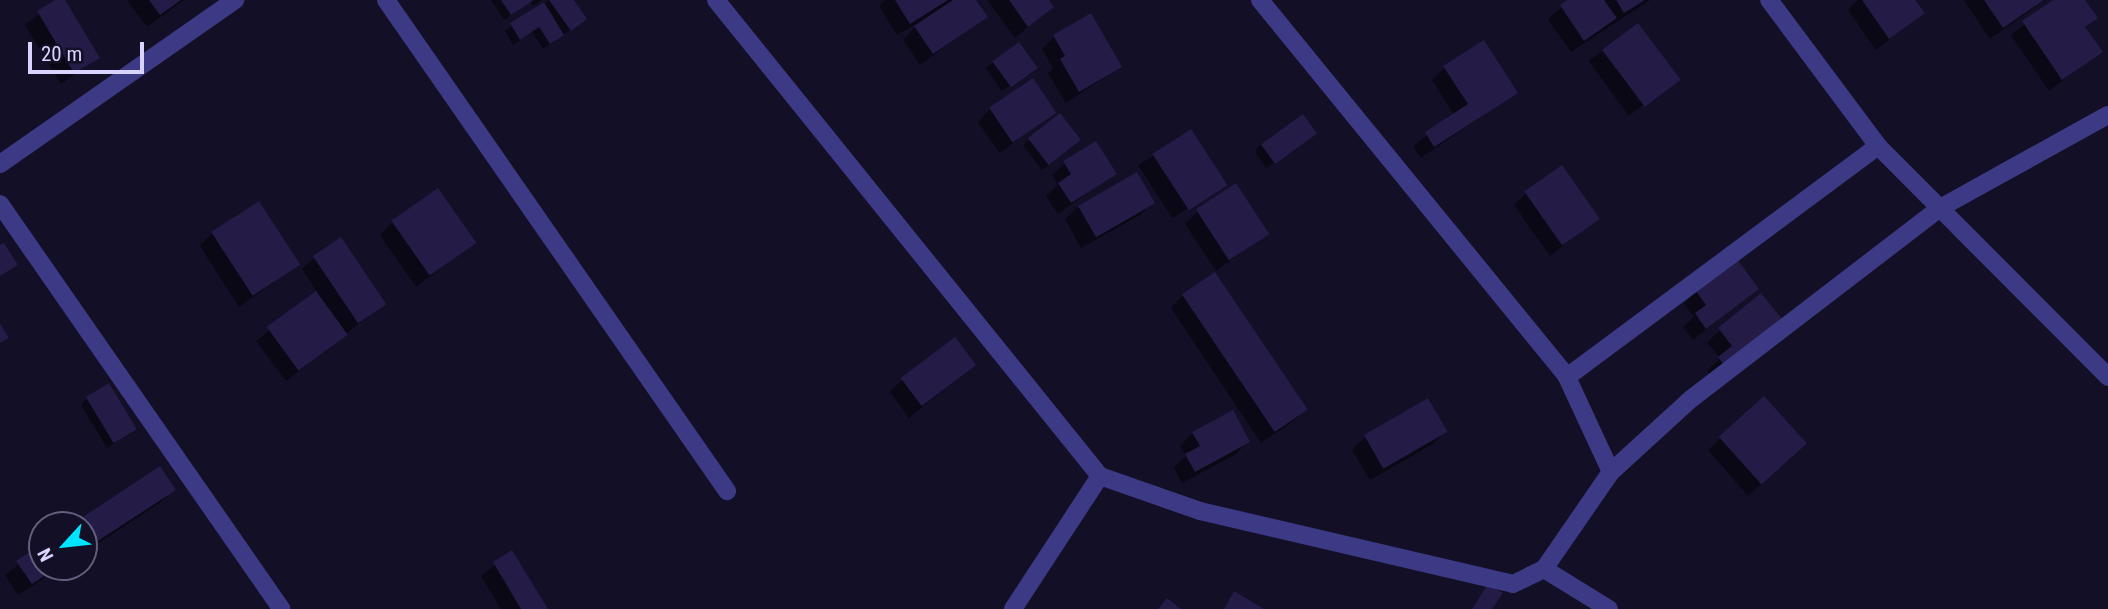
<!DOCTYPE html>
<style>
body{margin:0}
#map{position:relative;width:2108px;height:609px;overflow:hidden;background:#130f26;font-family:"Roboto Condensed",sans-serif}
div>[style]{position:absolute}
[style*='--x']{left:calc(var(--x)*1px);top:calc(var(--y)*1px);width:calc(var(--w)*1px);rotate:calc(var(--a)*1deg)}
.shadow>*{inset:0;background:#0007;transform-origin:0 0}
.building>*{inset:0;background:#241b47;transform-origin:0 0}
.minor>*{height:18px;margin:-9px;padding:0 9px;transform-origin:9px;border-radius:9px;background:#3d3a85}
span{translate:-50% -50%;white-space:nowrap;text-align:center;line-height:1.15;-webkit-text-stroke:6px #130f26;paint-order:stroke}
.north{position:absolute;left:28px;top:511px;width:70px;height:70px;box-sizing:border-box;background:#130f26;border:2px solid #625e7d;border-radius:50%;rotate:243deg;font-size:19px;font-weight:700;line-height:28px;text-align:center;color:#d9d4ff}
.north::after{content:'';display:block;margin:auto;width:24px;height:32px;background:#00e5ff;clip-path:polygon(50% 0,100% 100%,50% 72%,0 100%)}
.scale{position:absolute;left:28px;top:42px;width:116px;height:32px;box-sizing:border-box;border:4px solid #d9d4ff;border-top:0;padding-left:9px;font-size:21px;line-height:24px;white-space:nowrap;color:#d9d4ff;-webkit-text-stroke:5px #130f26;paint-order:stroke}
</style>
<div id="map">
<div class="shadow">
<div style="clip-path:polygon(58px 0,63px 0,98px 57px,61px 84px,25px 25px)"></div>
<div style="clip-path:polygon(127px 0,184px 0,147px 27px)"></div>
<div style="clip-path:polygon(491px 0,541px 0,533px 6px,530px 1px,504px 20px)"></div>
<div style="clip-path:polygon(549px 0,576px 0,573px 2px,585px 19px,543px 49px,532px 32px,513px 45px,505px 31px)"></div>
<div style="clip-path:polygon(885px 0,974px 0,986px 17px,920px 65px,903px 40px,920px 22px,897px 35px,879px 6px)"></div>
<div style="clip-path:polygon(987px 0,1047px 0,1052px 7px,1015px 38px)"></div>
<div style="clip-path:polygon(1570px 0,1650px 0,1571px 52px,1548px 19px)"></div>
<div style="clip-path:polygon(1858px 0,1913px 0,1922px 13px,1876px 50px,1848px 10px)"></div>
<div style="clip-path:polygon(1964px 0,2045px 0,1990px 39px)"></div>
<div style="clip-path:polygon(2056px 0,2083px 0,2095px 18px,2084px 29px,2100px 52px,2049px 91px,2011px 35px)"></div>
<div style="left:1638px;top:25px;width:68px;height:61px;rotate:54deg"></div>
<div style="clip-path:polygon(1054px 37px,1120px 67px,1066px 103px,1048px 73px,1053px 68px,1042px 49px)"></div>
<div style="left:1019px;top:44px;width:29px;height:41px;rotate:55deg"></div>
<div style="clip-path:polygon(1444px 68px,1515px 93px,1421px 158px,1413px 146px,1454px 115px,1432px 80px)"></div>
<div style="clip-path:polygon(990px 109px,1054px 112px,1000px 153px,978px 122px)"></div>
<div style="left:1191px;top:131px;width:63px;height:63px;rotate:57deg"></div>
<div style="clip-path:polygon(1315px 133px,1266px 168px,1255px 151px,1261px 144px)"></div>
<div style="clip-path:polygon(1029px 139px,1072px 146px,1042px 170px,1023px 145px)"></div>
<div style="clip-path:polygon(1065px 163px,1115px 173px,1058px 214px,1046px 196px,1058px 185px,1052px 175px)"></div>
<div style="clip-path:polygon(1137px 174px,1153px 202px,1140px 215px,1081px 248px,1065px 219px,1078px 207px)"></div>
<div style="clip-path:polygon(1526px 193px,1597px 219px,1550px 256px,1514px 205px)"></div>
<div style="clip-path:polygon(1197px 212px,1267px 233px,1216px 271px,1185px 224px)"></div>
<div style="clip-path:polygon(392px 222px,474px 243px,416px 287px,380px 235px)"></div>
<div style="clip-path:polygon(212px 233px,298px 265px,239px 307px,200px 246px)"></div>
<div style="clip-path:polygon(315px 257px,384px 304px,286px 381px,256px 341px,317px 292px,302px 269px)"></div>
<div style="clip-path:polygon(1757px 289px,1693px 340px,1683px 327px,1694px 317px,1684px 304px,1696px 291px)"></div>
<div style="clip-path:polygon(1183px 295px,1305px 410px,1292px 422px,1261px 443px,1171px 308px)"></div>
<div style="clip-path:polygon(1761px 295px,1717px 384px,1707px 371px,1720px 358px,1707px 342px)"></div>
<div style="clip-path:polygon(974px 365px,909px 418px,890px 392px,902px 380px)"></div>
<div style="clip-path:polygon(87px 398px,135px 429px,107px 448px,81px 405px)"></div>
<div style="clip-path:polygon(1446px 431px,1433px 444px,1370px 480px,1352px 450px,1365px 437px)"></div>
<div style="clip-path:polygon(1193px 433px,1248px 441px,1236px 454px,1182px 483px,1174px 468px,1186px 456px,1180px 446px)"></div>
<div style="clip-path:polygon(1721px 438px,1792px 457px,1748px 496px,1708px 450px)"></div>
<div style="clip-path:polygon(173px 490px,161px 502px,84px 553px,84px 525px,74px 525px)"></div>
<div style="clip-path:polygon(42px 546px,42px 567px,62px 567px,18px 595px,5px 575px)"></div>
<div style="clip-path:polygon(511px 552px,546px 609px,501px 609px,481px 576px)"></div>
</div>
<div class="building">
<div style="clip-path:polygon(55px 0,65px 0,100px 58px,74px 73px,37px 11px)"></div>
<div style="clip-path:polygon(149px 0,181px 0,160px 15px)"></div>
<div style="clip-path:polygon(501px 0,534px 0,511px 15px)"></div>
<div style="clip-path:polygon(549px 0,574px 0,587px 19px,571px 31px)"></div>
<div style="clip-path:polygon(895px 0,948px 0,910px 24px)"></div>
<div style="clip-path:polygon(953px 0,976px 0,988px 17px,933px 54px,914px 26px)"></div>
<div style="clip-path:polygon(1009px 0,1049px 0,1054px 7px,1028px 27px)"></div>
<div style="clip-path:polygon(1567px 0,1604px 0,1617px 18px,1584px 41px,1560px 5px)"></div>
<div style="clip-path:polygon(1616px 0,1645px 0,1624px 13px)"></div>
<div style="clip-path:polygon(1862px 0,1915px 0,1925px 13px,1889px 39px)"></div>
<div style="clip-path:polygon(1984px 0,2044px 0,2003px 28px)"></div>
<div style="clip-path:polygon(2053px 0,2085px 0,2098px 18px,2085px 27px,2103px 52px,2062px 80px,2022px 21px)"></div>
<div style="clip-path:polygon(544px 2px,564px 35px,550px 44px,539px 27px,520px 40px,510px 23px)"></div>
<div style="clip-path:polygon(1091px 13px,1122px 67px,1079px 92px,1060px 59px,1065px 56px,1053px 35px)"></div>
<div style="left:1638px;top:23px;width:71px;height:45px;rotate:53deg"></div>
<div style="clip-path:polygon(1484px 40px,1518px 93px,1434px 147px,1425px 132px,1468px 104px,1443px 66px)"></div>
<div style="left:1019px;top:42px;width:32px;height:33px;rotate:54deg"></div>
<div style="left:1033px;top:78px;width:42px;height:53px;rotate:56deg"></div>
<div style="left:1060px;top:113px;width:34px;height:41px;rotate:52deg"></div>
<div style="left:1303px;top:114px;width:24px;height:52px;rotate:54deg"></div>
<div style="left:1191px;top:129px;width:67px;height:46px;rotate:57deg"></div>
<div style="clip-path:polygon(1096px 141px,1117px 174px,1071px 203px,1058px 183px,1071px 174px,1063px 161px)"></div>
<div style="left:1562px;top:165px;width:66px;height:46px;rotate:55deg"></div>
<div style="left:1137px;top:172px;width:36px;height:68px;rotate:60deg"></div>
<div style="left:1236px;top:183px;width:61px;height:48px;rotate:57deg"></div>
<div style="left:438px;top:188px;width:67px;height:57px;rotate:55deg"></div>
<div style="left:259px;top:201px;width:76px;height:57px;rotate:57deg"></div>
<div style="left:341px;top:237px;width:81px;height:34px;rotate:56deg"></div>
<div style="clip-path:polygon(4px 243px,18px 265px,0 276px,0 245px)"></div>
<div style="clip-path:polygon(1737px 259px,1759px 289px,1706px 329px,1695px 313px,1706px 305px,1695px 290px)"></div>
<div style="left:1215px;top:272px;width:166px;height:40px;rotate:56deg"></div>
<div style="left:316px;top:291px;width:54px;height:61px;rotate:54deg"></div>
<div style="clip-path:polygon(1761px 293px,1787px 325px,1730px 373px,1718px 357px,1732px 346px,1718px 328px)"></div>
<div style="clip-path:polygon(0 323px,9px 338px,0 343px)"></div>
<div style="left:955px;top:337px;width:35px;height:68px;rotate:53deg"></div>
<div style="left:109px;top:383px;width:54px;height:27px;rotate:59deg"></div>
<div style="left:1764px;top:396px;width:64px;height:61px;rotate:48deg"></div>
<div style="left:1428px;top:398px;width:39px;height:74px;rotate:60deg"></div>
<div style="clip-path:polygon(1233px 410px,1250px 442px,1195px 472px,1185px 454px,1200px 446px,1192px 432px)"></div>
<div style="clip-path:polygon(160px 466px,176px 490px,84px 550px,84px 525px,71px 525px)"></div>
<div style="clip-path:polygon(42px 544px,42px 567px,58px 567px,32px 584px,16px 561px)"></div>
<div style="clip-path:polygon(512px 550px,548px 609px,521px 609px,493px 562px)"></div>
<div style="clip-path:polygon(1488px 584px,1503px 593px,1492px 609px,1472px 609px)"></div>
<div style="clip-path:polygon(1234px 591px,1264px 609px,1224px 609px)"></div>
<div style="clip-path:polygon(1167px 598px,1181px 609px,1158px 609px)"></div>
</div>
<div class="minor">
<div style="--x:386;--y:0;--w:598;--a:55.22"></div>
<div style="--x:716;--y:0;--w:612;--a:51.11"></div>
<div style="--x:1100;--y:476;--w:106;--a:19.3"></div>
<div style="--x:1200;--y:511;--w:321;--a:13.1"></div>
<div style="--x:1513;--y:584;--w:34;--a:-26"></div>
<div style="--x:1544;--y:569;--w:118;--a:-55.4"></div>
<div style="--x:1611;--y:472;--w:108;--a:-42.4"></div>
<div style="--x:1691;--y:399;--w:314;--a:-37.5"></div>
<div style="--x:1940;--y:208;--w:192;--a:-29"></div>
<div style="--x:1260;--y:0;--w:486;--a:50.8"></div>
<div style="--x:1878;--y:146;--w:326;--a:45.1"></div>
<div style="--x:0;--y:164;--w:287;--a:-34.9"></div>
<div style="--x:0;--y:204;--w:493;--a:55.2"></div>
<div style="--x:1611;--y:472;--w:105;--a:-114.9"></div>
<div style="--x:1567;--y:377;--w:387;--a:-36.6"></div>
<div style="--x:1878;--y:146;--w:182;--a:-126.7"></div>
<div style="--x:1544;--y:569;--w:76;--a:31.6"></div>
<div style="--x:1013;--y:609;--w:159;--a:-56.8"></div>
</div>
<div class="north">N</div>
<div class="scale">20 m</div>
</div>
